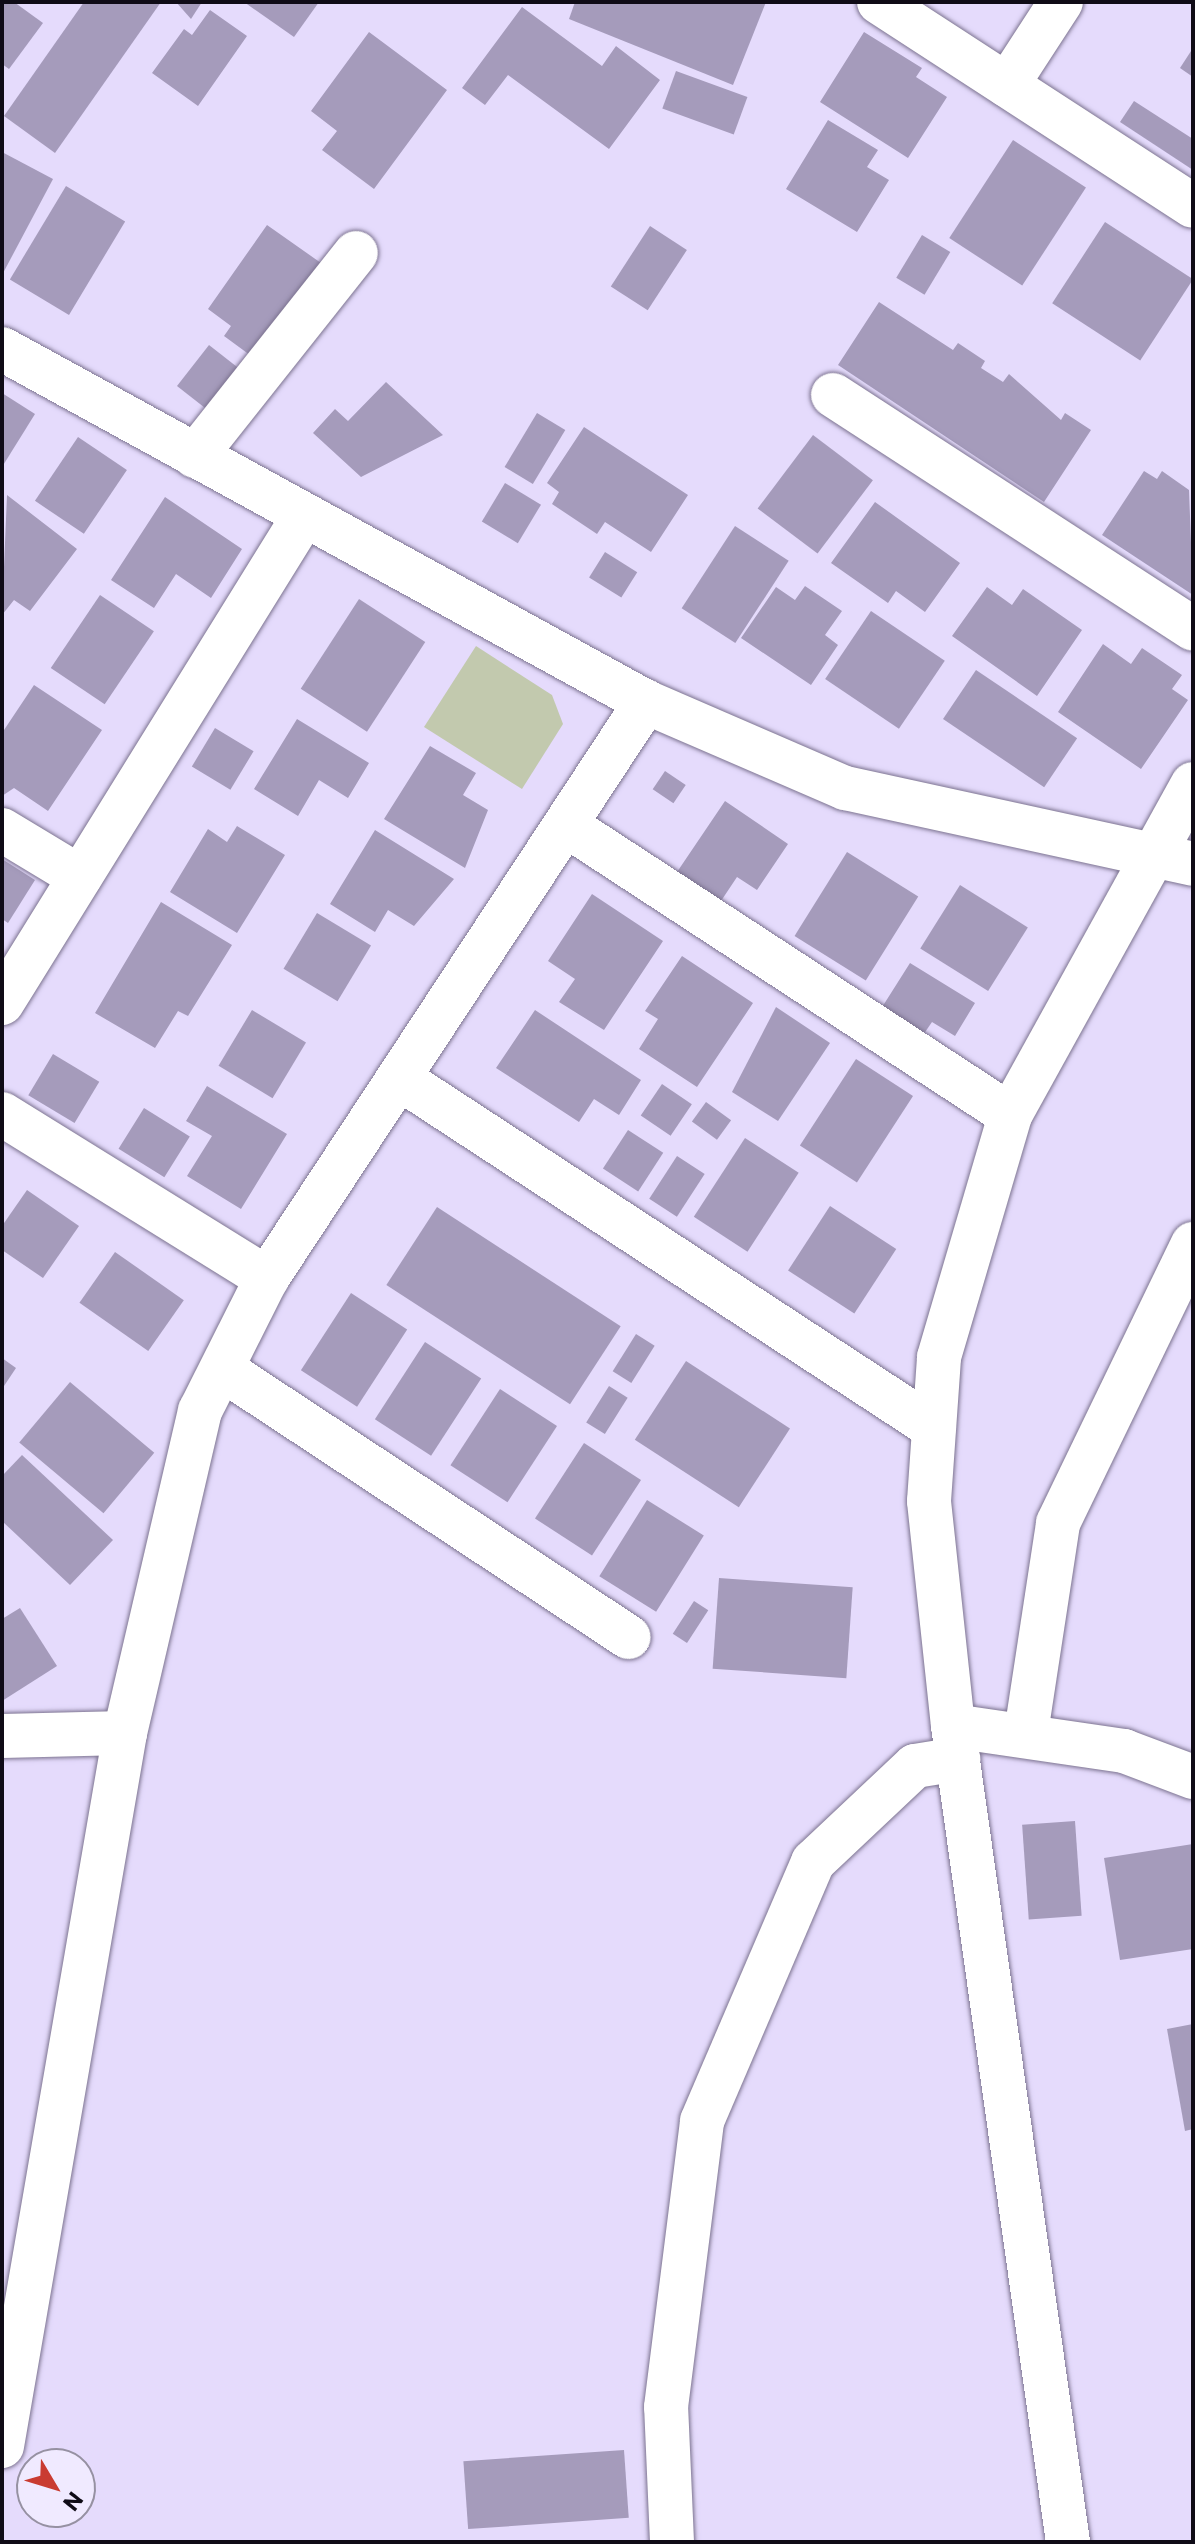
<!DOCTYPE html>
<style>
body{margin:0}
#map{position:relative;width:1195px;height:2544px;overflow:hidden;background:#e5dbfc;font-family:Commissioner,sans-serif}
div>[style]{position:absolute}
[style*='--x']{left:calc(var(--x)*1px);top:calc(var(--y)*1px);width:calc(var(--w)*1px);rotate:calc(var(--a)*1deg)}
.green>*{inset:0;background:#c2c9ae}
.building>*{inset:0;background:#a59bbb;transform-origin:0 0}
.roads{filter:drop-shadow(0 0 2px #7c7390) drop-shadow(0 0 2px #7c7390)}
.street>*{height:44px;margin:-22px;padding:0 22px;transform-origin:22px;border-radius:22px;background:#fff}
.secondary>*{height:44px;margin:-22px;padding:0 22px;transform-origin:22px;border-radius:22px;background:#fff}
span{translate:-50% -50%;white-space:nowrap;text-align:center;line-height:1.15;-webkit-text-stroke:7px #f0eaff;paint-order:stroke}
.frame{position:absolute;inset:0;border:4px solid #0f0b16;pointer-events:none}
.north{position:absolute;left:16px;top:2448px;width:80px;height:80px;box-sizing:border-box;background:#f0eaff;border:2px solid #9691a2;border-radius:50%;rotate:128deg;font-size:22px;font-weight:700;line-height:32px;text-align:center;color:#0f0b16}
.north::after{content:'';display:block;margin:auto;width:28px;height:36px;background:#c93b31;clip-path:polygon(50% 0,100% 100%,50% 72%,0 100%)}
</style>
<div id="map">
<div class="green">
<div style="clip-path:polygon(476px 646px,552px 695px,563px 724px,522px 789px,424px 727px)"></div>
</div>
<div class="building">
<div style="clip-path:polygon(2px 2px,14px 2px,43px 23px,9px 69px,2px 64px)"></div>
<div style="clip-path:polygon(84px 2px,161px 2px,55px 153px,4px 116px)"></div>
<div style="clip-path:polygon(176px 2px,202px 2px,191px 19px)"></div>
<div style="clip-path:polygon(244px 2px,319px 2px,294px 37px)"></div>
<div style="clip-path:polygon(575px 2px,766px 2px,733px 85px,569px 19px)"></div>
<div style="clip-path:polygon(522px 7px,602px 66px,616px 46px,660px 80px,609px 149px,508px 75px,485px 105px,462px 88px)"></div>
<div style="clip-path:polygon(210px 10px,247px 36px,198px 106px,152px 73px,184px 29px,192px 35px)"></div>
<div style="clip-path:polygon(369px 32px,447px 90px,374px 189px,322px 150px,337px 131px,311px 111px)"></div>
<div style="clip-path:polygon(864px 32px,922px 68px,916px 77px,947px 97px,908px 158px,820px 102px)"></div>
<div style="clip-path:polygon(1193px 48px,1193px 77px,1180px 68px)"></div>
<div style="left:676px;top:71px;width:76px;height:40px;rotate:20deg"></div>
<div style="clip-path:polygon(1134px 101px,1193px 139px,1193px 170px,1120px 122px)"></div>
<div style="clip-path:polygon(828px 120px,878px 150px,867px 167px,889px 180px,857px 232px,786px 189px)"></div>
<div style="left:1013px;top:140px;width:87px;height:117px;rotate:33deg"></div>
<div style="clip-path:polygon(2px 152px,53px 179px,2px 275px)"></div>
<div style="left:66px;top:186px;width:69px;height:109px;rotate:31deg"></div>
<div style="left:1105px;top:222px;width:105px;height:97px;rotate:33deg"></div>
<div style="clip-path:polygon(267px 225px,321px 263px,254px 358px,224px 336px,231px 326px,208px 309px)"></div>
<div style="left:650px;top:226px;width:44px;height:72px;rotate:33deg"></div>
<div style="left:922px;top:235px;width:33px;height:50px;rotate:31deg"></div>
<div style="clip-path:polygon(879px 302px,953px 350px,958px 343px,985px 361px,981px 368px,1003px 382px,1009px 374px,1061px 420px,1065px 413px,1091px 430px,1044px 502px,838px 365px)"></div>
<div style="left:209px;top:345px;width:43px;height:52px;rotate:38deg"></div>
<div style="clip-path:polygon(386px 382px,443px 435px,361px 477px,313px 433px,335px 409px,348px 421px)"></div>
<div style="clip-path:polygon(2px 393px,35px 414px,2px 467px)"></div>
<div style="left:537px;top:413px;width:33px;height:63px;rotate:31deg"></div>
<div style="clip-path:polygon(584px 427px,688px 495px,651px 552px,605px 522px,597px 534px,552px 504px,559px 492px,547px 483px)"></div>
<div style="left:813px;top:435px;width:75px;height:92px;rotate:37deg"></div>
<div style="left:78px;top:437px;width:59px;height:77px;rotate:34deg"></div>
<div style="clip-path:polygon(1144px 471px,1157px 479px,1162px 471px,1189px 490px,1193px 595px,1102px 535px)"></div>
<div style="left:505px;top:483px;width:42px;height:45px;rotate:31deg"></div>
<div style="clip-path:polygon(7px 495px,77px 549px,30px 611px,14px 600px,2px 615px)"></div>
<div style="clip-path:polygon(165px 497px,242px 549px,211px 598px,176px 574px,154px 608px,111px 580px)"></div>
<div style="clip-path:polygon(875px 502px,960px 563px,925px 612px,896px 591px,888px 603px,831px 563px)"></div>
<div style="left:735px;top:526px;width:64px;height:98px;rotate:33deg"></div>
<div style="left:605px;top:552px;width:38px;height:30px;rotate:32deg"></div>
<div style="clip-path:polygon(805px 586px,842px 611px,825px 635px,838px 645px,811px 685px,741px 638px,776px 587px,795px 600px)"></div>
<div style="clip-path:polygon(987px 587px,1012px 605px,1023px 589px,1082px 630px,1037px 696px,952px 636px)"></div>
<div style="left:100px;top:595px;width:65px;height:88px;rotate:34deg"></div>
<div style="left:359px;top:599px;width:79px;height:107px;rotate:33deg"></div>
<div style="left:871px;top:611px;width:89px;height:82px;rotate:34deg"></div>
<div style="clip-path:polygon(1103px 644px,1131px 664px,1142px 648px,1182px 675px,1172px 689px,1188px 700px,1141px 769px,1058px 712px)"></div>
<div style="left:976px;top:670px;width:122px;height:59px;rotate:34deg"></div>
<div style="clip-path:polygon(34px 685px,102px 730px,48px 811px,14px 788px,2px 796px,2px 733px)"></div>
<div style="clip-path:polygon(297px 719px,369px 763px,348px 798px,319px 780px,298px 816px,254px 789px)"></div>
<div style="left:215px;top:728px;width:45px;height:45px;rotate:31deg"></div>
<div style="clip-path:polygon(430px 746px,476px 773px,463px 795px,488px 810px,465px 868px,384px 819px)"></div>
<div style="left:665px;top:771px;width:25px;height:22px;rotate:34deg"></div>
<div style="clip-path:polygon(725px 801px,788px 844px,757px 890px,737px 877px,719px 904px,675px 875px)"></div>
<div style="clip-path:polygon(237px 826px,285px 855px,237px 933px,170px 892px,208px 829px,227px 842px)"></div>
<div style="clip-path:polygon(375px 830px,454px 879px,414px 926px,388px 910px,375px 932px,330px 904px)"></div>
<div style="left:847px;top:852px;width:84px;height:99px;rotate:32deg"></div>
<div style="clip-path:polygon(2px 859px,35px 880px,8px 923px,2px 919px)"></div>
<div style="left:960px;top:885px;width:80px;height:75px;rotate:32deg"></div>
<div style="clip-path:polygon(592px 894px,663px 941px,604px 1030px,559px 1002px,575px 979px,548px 961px)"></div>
<div style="clip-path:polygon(161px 902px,232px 945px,188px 1016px,178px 1011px,155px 1048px,95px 1013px)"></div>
<div style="left:317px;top:913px;width:63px;height:65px;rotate:31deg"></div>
<div style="clip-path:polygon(682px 956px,753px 1003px,697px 1087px,639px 1049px,658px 1019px,645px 1011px)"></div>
<div style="clip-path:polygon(910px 963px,975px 1003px,955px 1036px,932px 1022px,921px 1038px,879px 1012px)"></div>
<div style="clip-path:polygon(776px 1007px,830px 1043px,778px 1121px,732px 1092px)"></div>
<div style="left:252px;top:1010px;width:63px;height:65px;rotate:31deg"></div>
<div style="clip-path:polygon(535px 1010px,641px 1080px,619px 1115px,594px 1099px,579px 1122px,496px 1068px)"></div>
<div style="left:53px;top:1054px;width:54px;height:48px;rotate:31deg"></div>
<div style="left:856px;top:1059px;width:68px;height:103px;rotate:33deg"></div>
<div style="left:662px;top:1084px;width:36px;height:38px;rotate:34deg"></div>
<div style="clip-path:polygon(207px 1086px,287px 1134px,241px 1209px,187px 1176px,212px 1136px,186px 1121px)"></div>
<div style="left:706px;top:1102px;width:31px;height:24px;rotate:36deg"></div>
<div style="left:144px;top:1108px;width:54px;height:48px;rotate:32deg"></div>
<div style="left:628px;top:1130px;width:42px;height:46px;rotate:33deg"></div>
<div style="left:745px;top:1138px;width:64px;height:94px;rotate:33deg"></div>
<div style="left:677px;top:1156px;width:33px;height:51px;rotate:33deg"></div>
<div style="clip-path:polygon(27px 1190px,79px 1226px,43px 1278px,2px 1250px,2px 1226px)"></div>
<div style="left:830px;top:1206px;width:79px;height:77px;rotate:33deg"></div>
<div style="left:437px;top:1207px;width:219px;height:93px;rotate:33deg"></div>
<div style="left:115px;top:1252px;width:84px;height:62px;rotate:35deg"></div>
<div style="left:351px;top:1293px;width:67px;height:92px;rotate:33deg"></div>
<div style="left:636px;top:1334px;width:22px;height:44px;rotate:32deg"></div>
<div style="left:425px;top:1342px;width:67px;height:92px;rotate:33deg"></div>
<div style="clip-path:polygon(2px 1358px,16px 1368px,2px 1389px)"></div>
<div style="left:686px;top:1361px;width:124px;height:94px;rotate:33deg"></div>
<div style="left:70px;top:1382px;width:110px;height:79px;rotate:40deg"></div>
<div style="left:609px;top:1386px;width:22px;height:43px;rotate:32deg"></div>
<div style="left:500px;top:1389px;width:68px;height:91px;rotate:33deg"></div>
<div style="left:584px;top:1443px;width:68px;height:90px;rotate:33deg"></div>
<div style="clip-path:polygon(22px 1455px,113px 1540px,70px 1585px,2px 1521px,2px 1476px)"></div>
<div style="left:647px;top:1500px;width:67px;height:90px;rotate:32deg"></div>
<div style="left:719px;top:1578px;width:134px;height:91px;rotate:4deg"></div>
<div style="left:694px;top:1601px;width:17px;height:39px;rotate:33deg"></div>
<div style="clip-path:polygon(20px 1608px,57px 1666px,2px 1701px,2px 1619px)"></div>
<div style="left:1075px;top:1821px;width:95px;height:53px;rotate:86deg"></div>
<div style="clip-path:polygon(1193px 1844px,1193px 1949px,1120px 1960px,1104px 1858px)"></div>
<div style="clip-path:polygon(1193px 2024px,1193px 2129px,1185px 2131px,1167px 2029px)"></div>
<div style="left:624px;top:2450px;width:68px;height:161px;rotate:86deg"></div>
</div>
<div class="roads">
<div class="street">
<div style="--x:879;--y:2;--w:374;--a:33"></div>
<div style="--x:1007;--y:85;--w:99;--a:-57"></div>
<div style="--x:833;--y:395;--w:429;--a:33"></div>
<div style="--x:195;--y:456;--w:259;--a:-51.6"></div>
<div style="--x:566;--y:825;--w:530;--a:33.15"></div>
<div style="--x:2;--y:830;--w:91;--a:31.1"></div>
<div style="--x:2;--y:1003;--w:569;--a:-58.21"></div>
<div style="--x:399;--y:1078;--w:639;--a:33.19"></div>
<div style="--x:2;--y:1114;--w:312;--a:31.8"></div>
<div style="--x:222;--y:1369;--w:487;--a:33.4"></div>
<div style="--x:953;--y:1726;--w:173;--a:8.3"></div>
<div style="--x:1124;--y:1751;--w:74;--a:20.6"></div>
<div style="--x:1026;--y:1733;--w:212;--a:-81.3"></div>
<div style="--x:1058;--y:1523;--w:310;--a:-64.2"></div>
<div style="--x:2;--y:1736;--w:123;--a:-1.4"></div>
<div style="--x:2;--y:2446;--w:724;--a:-80.21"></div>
<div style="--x:125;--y:1733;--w:331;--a:-76.9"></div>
<div style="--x:200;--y:1411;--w:149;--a:-63.3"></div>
<div style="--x:267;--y:1278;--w:690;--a:-56.66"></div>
<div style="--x:672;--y:2542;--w:135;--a:-92.5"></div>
<div style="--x:666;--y:2407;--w:288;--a:-82.8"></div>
<div style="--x:702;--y:2121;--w:282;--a:-66.8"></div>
<div style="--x:813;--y:1862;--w:140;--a:-43.3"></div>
<div style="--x:915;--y:1766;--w:44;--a:-9.2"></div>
</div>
<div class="secondary">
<div style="--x:2;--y:349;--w:734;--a:28.73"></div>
<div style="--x:646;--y:702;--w:217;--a:23.4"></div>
<div style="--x:845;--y:788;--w:356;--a:12.3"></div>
<div style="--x:1068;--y:2542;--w:824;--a:-98.02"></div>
<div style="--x:953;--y:1726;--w:226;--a:-96.1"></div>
<div style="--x:929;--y:1501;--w:144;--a:-86"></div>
<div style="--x:939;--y:1357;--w:252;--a:-73.6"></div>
<div style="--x:1010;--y:1115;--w:378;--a:-61.1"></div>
</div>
</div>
<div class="frame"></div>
<div class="north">N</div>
</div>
